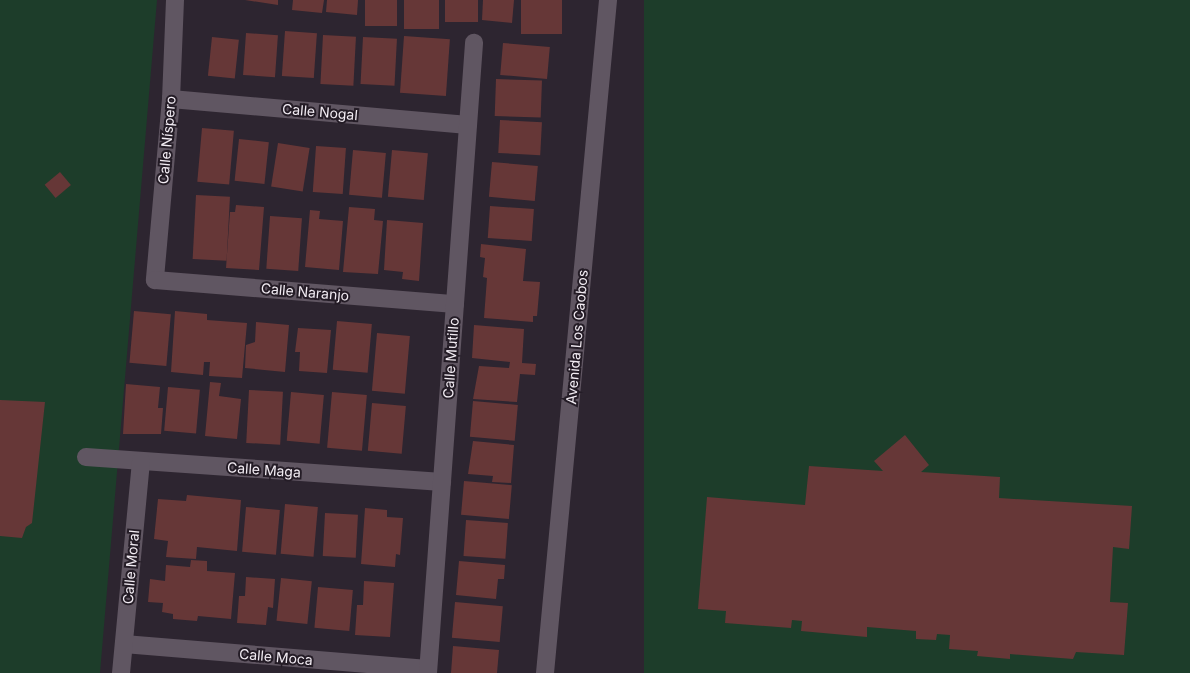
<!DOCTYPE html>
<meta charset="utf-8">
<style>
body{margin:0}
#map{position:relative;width:1190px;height:673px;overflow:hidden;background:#2d2530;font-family:Inter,sans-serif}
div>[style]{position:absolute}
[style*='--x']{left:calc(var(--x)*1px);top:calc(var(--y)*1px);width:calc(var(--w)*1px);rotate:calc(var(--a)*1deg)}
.green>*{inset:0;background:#1d3d2a;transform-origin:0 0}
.building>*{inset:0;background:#663737;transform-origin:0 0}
.street>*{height:18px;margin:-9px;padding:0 9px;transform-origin:9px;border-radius:9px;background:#605662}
span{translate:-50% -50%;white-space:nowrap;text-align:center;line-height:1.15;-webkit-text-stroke:4px #241c26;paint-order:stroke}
.street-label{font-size:14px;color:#f2ecf3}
</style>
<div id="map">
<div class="green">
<div style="clip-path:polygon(0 0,157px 0,100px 673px,0 673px)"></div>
<div style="left:644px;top:0;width:546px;height:675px"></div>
</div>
<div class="building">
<div style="clip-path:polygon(245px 0,278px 0,278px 5px)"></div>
<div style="clip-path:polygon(293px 0,324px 0,322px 13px,292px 10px)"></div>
<div style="clip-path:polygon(327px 0,358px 0,357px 15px,326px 12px)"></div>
<div style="left:365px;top:0;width:32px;height:26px"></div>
<div style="left:404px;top:0;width:35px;height:29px"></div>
<div style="left:445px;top:0;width:33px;height:22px"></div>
<div style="clip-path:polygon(483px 0,514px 0,512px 23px,482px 20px)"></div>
<div style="left:521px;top:0;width:41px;height:34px"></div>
<div style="left:285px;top:31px;width:32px;height:45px;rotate:4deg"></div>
<div style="left:246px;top:33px;width:32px;height:42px;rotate:4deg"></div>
<div style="left:323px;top:35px;width:33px;height:49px;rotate:3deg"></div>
<div style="left:404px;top:36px;width:46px;height:57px;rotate:4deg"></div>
<div style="left:212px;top:37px;width:27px;height:39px;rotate:6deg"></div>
<div style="left:363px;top:37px;width:34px;height:47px;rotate:3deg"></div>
<div style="left:503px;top:43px;width:47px;height:32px;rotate:5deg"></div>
<div style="left:496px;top:79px;width:46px;height:37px;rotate:2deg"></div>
<div style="left:500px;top:120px;width:42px;height:33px;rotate:3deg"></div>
<div style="left:202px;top:128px;width:32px;height:54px;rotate:5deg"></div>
<div style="left:239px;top:139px;width:30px;height:42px;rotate:6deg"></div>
<div style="left:278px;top:143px;width:32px;height:44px;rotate:9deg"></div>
<div style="left:316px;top:146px;width:30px;height:46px;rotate:4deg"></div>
<div style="left:353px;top:150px;width:33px;height:45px;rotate:5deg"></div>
<div style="left:392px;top:150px;width:36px;height:47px;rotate:5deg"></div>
<div style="left:492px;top:162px;width:46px;height:35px;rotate:5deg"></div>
<div style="left:60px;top:172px;width:17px;height:20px;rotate:50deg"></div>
<div style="left:196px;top:195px;width:34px;height:64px;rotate:3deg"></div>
<div style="clip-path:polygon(236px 205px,264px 207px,259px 270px,226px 268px,230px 212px,235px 212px)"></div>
<div style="left:490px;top:206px;width:44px;height:32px;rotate:4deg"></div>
<div style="clip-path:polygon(349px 207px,375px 209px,374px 220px,383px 221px,378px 274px,343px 272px)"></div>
<div style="clip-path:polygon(310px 210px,320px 211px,319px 219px,343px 221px,339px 270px,305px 267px)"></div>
<div style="left:270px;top:216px;width:32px;height:53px;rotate:4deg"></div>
<div style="clip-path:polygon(387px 220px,423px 223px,419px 281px,402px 279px,403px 272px,384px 270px)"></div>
<div style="clip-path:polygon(481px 244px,526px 249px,523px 281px,540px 282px,537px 316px,533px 316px,533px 322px,484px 318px,487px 278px,483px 277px,485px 258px,480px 257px)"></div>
<div style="left:134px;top:311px;width:37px;height:52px;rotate:5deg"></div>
<div style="clip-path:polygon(175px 311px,207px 314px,207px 320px,247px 323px,242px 378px,209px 376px,210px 362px,204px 362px,203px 375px,171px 372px)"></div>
<div style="left:337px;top:321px;width:35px;height:49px;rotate:5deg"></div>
<div style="clip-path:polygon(256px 322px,289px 325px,285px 372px,245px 368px,246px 345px,255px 342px)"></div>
<div style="clip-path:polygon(474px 325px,524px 329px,522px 363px,536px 364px,535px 375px,520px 374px,517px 402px,473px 399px,479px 366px,509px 368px,510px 362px,472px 358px)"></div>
<div style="clip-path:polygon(298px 328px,331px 330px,327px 373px,299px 371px,300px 352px,295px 352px)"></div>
<div style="left:377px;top:333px;width:33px;height:58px;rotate:5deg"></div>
<div style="clip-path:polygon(210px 382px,221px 383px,219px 396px,241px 399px,237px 439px,205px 436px)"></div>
<div style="clip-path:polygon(126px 384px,160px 387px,158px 408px,163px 408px,161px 434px,123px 434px)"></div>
<div style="left:168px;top:387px;width:32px;height:44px;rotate:5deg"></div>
<div style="left:249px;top:390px;width:34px;height:53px;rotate:3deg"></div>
<div style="left:291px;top:392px;width:33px;height:49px;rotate:5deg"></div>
<div style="left:332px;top:392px;width:35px;height:56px;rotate:5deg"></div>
<div style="clip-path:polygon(0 400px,45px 402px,32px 523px,26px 527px,22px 538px,0 536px)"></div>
<div style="left:473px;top:401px;width:45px;height:36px;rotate:5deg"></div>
<div style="left:372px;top:403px;width:34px;height:48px;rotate:5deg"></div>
<div style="clip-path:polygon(905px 435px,929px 465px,921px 472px,1000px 477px,999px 498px,1132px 506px,1129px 549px,1113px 547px,1110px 602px,1128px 603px,1124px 655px,1076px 652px,1073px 659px,1010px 654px,1010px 659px,977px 656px,978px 651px,949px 649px,950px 635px,937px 634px,936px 640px,916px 639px,916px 631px,867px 627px,867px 637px,801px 631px,802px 621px,792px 620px,791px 628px,725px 623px,726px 611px,698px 609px,707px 497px,805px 505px,809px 466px,883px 471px,874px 461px)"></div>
<div style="clip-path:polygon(473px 441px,514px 445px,511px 483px,492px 482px,493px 476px,468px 474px)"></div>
<div style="left:464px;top:481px;width:48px;height:34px;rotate:5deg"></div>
<div style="clip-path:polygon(187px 495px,241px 500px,237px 551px,197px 547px,196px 559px,166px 557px,168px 541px,154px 539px,158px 499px,186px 501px)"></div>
<div style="left:285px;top:504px;width:33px;height:50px;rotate:5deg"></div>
<div style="left:246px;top:507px;width:34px;height:45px;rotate:5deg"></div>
<div style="clip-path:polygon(365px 508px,387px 510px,387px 517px,403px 518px,400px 555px,396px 554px,395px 567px,361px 564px)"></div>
<div style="left:325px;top:513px;width:33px;height:43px;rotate:3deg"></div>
<div style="left:466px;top:520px;width:42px;height:36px;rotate:4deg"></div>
<div style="clip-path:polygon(191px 560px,207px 561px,207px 571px,235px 573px,231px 619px,198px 616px,197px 621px,173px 619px,173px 614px,162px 612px,163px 603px,148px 602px,150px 579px,165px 581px,166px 565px,190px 567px)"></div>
<div style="clip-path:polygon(459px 561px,505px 565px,504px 579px,498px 579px,496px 599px,456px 595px)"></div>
<div style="clip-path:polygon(246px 577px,275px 579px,273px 608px,268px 607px,266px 625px,237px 623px,239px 596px,245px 596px)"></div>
<div style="left:281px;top:578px;width:31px;height:43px;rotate:6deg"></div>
<div style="clip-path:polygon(364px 581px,394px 583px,390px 637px,355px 635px,357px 605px,363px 605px)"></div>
<div style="left:318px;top:587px;width:35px;height:41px;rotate:5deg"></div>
<div style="left:455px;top:602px;width:48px;height:36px;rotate:5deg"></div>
<div style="clip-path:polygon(453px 646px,499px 650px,497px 673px,451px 673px)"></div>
</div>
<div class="street">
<div style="--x:175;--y:0;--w:99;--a:92.3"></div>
<div style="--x:171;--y:99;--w:182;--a:95.1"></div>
<div style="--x:155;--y:280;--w:301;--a:4.6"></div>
<div style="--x:171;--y:99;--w:298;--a:5"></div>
<div style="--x:86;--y:457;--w:357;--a:4"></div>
<div style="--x:124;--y:644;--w:305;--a:4.7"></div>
<div style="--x:121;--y:673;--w:213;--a:-84.6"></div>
<div style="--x:428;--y:673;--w:632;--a:-85.82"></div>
<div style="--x:545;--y:673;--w:676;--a:-84.65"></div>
</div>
<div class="street-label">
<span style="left:320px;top:112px;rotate:5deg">Calle Nogal</span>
<span style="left:167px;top:140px;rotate:-85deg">Calle Níspero</span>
<span style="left:305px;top:292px;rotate:5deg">Calle Naranjo</span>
<span style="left:577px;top:337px;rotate:-85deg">Avenida Los Caobos</span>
<span style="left:451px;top:358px;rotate:-86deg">Calle Mutillo</span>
<span style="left:264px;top:470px;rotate:4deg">Calle Maga</span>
<span style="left:131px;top:567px;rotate:-85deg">Calle Moral</span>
<span style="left:276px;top:657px;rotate:5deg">Calle Moca</span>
</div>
</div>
